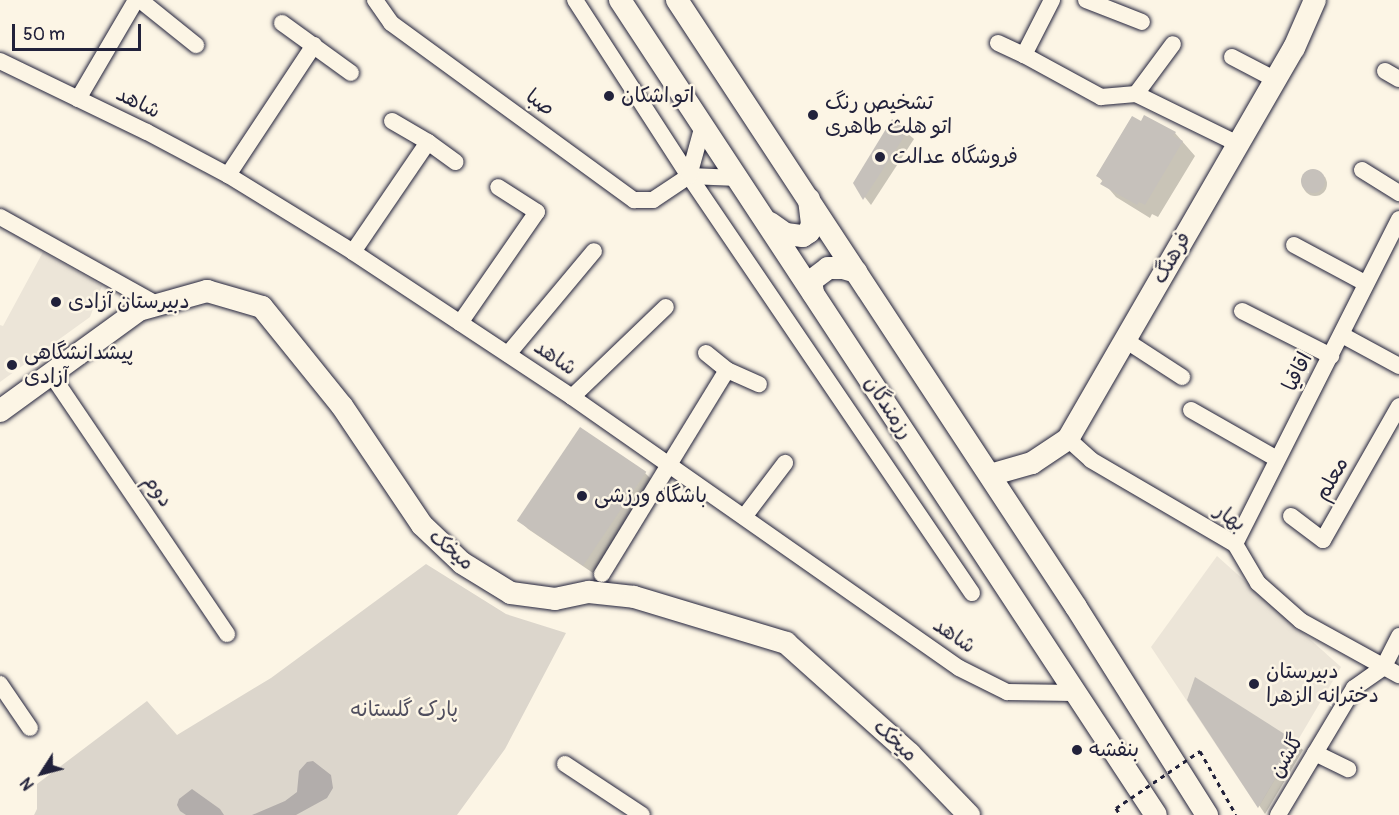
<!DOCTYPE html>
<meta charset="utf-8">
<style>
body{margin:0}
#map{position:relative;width:1399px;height:815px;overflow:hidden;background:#fcf5e5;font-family:Pangolin,"Playpen Sans Arabic",sans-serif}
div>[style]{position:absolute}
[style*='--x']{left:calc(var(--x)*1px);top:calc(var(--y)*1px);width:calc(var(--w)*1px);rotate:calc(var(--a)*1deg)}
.built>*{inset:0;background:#ece5d8}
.green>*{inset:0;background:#dcd6cc}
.water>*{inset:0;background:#b2adab}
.shadow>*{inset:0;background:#0003}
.round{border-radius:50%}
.building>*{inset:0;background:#c6c1bb;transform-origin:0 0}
.path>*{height:3px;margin-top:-1.5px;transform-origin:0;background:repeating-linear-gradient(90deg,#22223b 0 4.5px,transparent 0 9px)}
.roads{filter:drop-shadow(0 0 2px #22223b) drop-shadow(0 0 2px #22223b)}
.street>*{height:16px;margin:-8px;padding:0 8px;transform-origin:8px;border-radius:8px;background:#fcf5e5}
.secondary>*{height:22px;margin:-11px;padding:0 11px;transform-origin:11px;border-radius:11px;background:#fcf5e5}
.path-bridge>*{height:3px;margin-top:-1.5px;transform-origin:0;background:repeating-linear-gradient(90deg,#22223b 0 4.5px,transparent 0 9px)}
.dots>*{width:16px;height:16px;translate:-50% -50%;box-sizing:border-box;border:3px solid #fcf5e5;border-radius:50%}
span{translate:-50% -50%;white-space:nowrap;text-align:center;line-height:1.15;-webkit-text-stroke:5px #fcf5e5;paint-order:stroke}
.poi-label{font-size:21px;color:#22223b}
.left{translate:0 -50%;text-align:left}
.street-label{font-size:21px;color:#22223b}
.park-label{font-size:21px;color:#504f5f}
.north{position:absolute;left:12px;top:743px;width:60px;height:60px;-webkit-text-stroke:4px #fcf5e5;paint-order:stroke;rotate:234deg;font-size:16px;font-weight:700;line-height:24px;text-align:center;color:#22223b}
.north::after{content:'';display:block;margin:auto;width:21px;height:27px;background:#22223b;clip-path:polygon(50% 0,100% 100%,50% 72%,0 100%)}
.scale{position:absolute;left:12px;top:24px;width:129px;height:27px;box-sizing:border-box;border:3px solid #22223b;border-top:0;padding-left:8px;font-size:18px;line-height:21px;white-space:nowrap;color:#22223b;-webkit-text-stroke:4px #fcf5e5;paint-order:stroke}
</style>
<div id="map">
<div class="built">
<div style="clip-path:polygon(43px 252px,102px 286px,90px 317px,0 382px,0 325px,3px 326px)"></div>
<div style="clip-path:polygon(1217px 556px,1341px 667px,1258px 808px,1151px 647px)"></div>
</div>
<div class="green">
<div style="clip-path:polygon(426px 564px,506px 614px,566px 633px,505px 749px,457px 815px,34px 815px,37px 809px,37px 784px,147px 701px,177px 735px,271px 678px)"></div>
</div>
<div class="water">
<div style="clip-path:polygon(313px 761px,331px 775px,333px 788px,327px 798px,296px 815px,252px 815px,285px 801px,297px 792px,299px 771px,307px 762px)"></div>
<div style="clip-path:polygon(192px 789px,220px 809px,224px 815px,186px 815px,180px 811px,177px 805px,179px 799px)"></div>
</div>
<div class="shadow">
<div style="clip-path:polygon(893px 121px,914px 139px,871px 205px,854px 183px)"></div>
<div style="clip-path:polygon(1142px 123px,1175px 133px,1195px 156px,1158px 217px,1152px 214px,1150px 218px,1116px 197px,1098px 176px)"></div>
<div class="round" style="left:1303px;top:172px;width:24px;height:24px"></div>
<div style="clip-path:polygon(645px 473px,654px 482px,593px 573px,528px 529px,519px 520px)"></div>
<div style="clip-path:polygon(1188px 700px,1296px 743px,1303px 750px,1265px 814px)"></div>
</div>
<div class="building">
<div style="clip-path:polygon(1144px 115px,1176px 132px,1173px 136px,1183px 141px,1145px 205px,1139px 202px,1137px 205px,1100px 184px,1103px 180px,1096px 176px,1132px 116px,1141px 121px)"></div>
<div style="clip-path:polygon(892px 119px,908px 131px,863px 200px,853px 183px)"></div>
<div class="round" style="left:1301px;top:169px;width:24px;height:24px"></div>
<div style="left:580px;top:427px;width:80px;height:113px;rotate:34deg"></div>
<div style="clip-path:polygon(1195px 677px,1297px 742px,1258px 808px,1187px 700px)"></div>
</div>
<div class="path">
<div style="--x:1200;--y:751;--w:73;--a:60.6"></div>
<div style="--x:1116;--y:808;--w:8;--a:60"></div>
</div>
<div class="roads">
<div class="street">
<div style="--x:140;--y:0;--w:72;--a:38.8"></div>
<div style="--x:375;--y:0;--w:28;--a:55"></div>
<div style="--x:391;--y:23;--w:301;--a:36.1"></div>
<div style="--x:634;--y:200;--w:19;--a:0"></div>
<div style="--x:653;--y:200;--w:43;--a:-33.7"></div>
<div style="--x:689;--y:176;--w:49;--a:2.3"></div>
<div style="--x:575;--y:0;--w:210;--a:57.1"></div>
<div style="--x:689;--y:176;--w:504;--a:55.84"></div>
<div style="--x:1052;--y:0;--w:62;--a:117"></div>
<div style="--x:1024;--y:55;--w:88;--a:28.6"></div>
<div style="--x:1101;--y:97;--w:35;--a:-5"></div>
<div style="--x:1136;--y:94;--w:114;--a:26.1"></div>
<div style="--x:1086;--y:0;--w:60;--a:21.4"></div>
<div style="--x:282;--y:23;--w:85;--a:35.9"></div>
<div style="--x:998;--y:43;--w:29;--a:25"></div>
<div style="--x:1232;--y:57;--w:50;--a:27.6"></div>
<div style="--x:0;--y:61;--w:163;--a:25.8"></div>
<div style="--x:147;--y:132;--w:92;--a:28"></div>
<div style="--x:228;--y:175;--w:147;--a:31.6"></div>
<div style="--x:353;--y:252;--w:263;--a:33.5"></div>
<div style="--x:572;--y:397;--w:472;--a:35"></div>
<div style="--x:959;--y:668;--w:54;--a:26.6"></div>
<div style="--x:1007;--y:692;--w:67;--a:0.9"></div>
<div style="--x:1385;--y:71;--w:16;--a:30"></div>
<div style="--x:1136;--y:94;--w:62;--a:-53.5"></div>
<div style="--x:78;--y:99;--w:115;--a:-59.6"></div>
<div style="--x:392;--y:121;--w:42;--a:30.3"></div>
<div style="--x:428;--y:142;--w:34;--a:36"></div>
<div style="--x:1362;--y:170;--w:44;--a:31.9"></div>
<div style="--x:228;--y:175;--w:156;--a:-56.5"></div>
<div style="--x:689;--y:176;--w:53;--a:-74.6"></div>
<div style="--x:0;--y:217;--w:179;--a:29.1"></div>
<div style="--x:1294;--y:245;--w:81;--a:28.2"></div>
<div style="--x:353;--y:252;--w:133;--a:-55.7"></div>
<div style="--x:1242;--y:311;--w:100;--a:26.8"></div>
<div style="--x:460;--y:323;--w:135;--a:-55.3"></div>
<div style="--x:537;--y:212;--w:46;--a:-147.3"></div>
<div style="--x:1342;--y:335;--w:65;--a:28.5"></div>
<div style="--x:1125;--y:340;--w:68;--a:33"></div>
<div style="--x:706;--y:353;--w:27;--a:39"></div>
<div style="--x:727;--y:370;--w:35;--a:24"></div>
<div style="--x:508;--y:354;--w:134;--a:-50.1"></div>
<div style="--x:51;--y:374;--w:314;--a:55.9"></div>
<div style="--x:572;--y:397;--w:130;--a:-43.8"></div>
<div style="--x:1191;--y:410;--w:99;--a:29.7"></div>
<div style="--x:1068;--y:439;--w:31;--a:42"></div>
<div style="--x:1091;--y:460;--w:167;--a:30.3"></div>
<div style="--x:1235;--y:544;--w:45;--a:59.5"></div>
<div style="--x:1258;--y:583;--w:57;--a:41.5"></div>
<div style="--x:1301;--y:621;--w:112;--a:28.9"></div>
<div style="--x:1291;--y:516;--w:40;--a:37"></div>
<div style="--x:1323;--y:540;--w:154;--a:-60.4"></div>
<div style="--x:744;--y:517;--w:68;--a:-52.8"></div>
<div style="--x:1235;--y:544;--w:364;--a:-63.2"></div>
<div style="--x:602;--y:574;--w:239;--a:-58.5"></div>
<div style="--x:0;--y:684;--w:53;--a:55.7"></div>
<div style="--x:1315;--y:753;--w:37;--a:26"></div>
<div style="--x:565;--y:764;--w:92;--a:33.5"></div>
<div style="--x:1278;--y:815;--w:148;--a:-59.1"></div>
<div style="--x:1354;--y:688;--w:35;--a:-35"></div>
<div style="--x:1383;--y:668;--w:36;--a:-63"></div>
</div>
<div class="secondary">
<div style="--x:620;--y:0;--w:975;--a:56.67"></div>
<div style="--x:677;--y:0;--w:726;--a:56.68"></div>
<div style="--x:1076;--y:607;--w:246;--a:57.8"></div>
<div style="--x:770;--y:223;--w:19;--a:35"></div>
<div style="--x:786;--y:234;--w:17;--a:7"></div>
<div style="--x:803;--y:236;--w:7;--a:-34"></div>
<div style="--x:809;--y:232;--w:9;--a:-69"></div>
<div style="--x:812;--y:224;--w:25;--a:-97"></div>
<div style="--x:813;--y:293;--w:12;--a:-99"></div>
<div style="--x:811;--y:281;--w:21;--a:-37"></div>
<div style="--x:828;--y:268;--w:15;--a:0"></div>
<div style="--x:843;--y:268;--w:14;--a:17"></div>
<div style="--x:0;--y:411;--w:172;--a:-36"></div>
<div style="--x:139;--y:310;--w:71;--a:-15.6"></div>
<div style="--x:207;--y:291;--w:57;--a:16.2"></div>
<div style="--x:262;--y:307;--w:127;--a:51.1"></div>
<div style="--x:342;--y:406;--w:143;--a:56.1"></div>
<div style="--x:422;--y:525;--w:55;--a:43.5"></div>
<div style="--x:462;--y:563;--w:57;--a:31.5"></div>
<div style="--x:511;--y:593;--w:44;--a:7.8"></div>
<div style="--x:555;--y:599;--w:35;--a:-12"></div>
<div style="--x:589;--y:592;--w:45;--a:6.3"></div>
<div style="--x:634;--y:597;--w:159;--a:16.8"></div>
<div style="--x:786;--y:643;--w:166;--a:41.8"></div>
<div style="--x:910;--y:754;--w:85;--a:46"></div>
<div style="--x:990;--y:475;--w:44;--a:-15.9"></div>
<div style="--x:1032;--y:463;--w:43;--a:-33.7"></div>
<div style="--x:1068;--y:439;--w:452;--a:-60"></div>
<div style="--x:1294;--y:48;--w:52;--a:-66.4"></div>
</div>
</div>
<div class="path-bridge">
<div style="--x:1116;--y:808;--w:102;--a:-34.2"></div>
</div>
<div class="dots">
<div style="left:609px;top:96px;background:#22223b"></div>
<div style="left:813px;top:115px;background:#22223b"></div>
<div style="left:880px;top:157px;background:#22223b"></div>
<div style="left:56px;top:302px;background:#22223b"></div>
<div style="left:12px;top:365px;background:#22223b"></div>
<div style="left:582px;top:496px;background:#22223b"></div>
<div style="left:1254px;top:684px;background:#22223b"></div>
<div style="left:1077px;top:750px;background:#22223b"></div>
</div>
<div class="poi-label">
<span class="left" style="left:621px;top:96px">اتو اشکان</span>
<span class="left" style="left:825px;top:115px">تشخیص رنگ<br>اتو هلث طاهری</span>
<span class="left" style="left:892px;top:157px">فروشگاه عدالت</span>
<span class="left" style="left:68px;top:302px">دبیرستان آزادی</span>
<span class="left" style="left:24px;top:365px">پیشدانشگاهی<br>آزادی</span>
<span class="left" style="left:594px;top:496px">باشگاه ورزشی</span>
<span class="left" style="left:1266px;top:684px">دبيرستان<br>دخترانه الزهرا</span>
<span class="left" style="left:1089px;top:750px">بنفشه</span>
</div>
<div class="street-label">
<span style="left:138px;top:103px;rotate:26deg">شاهد</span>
<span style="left:540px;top:103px;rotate:36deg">صبا</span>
<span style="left:1172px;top:258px;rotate:-60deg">فرهنگ</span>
<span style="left:555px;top:358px;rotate:34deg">شاهد</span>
<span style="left:1298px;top:372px;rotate:-63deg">اقاقیا</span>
<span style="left:888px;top:408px;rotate:57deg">رزمندگان</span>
<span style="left:1332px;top:479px;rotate:-60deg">معلم</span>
<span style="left:158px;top:491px;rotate:56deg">دوم</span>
<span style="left:1230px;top:518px;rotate:35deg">بهار</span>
<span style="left:451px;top:550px;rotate:40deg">میخک</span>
<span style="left:954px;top:636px;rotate:34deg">شاهد</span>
<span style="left:895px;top:741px;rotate:43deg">میخک</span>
<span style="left:1287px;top:756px;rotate:-59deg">گلشن</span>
</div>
<div class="park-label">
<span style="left:404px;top:710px">پارک گلستانه</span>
</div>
<div class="north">N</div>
<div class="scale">50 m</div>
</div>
